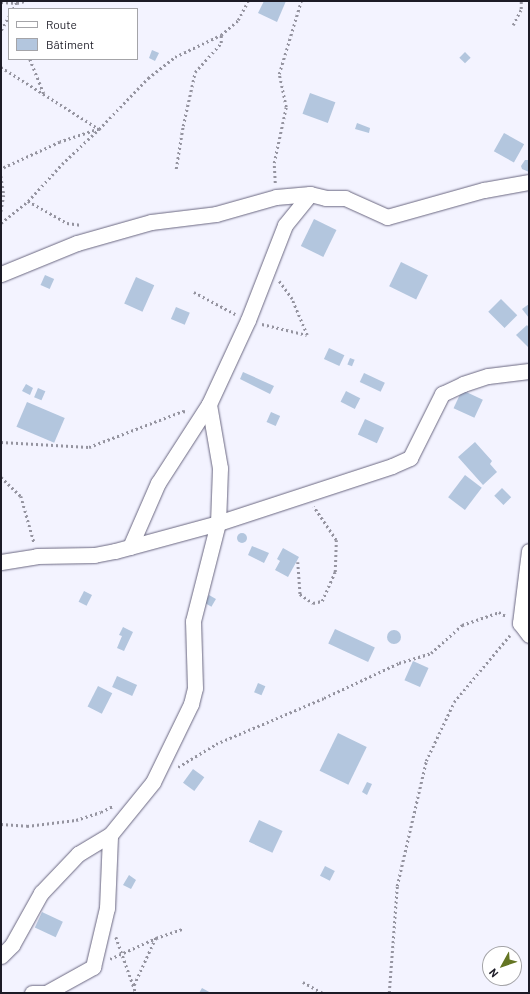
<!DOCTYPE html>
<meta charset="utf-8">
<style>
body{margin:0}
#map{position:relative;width:530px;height:994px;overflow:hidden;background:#f3f3ff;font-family:Barlow,sans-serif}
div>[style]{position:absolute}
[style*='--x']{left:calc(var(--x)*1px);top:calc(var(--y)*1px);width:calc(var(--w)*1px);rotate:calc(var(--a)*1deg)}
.building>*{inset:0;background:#b3c6de;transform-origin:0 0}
.round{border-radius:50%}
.path>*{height:2.5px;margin-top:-1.25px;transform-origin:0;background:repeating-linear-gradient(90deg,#9594a0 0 2px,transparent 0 5px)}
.roads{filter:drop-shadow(0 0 1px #6a6781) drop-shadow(0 0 1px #6a6781)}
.street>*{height:15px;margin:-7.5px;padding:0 7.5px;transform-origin:7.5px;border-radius:7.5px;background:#fff}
span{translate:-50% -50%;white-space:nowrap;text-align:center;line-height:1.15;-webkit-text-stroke:3px #fff;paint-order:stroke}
.frame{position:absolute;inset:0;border:2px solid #1c1b26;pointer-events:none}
.legend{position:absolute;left:8px;top:8px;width:130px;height:52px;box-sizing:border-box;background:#fff;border:1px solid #a4a4a8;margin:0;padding:5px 7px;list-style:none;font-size:12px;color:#1c1b26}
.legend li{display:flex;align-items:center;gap:8px;height:20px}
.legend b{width:20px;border:1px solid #a4a4a8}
.north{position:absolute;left:482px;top:946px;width:40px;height:40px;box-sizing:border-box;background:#fff;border:1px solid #a4a4a8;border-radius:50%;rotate:230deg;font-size:11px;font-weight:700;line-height:16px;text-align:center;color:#1c1b26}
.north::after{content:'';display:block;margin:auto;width:14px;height:18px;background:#647523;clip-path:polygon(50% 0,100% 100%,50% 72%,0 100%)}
</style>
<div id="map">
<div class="building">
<div style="clip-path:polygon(264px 1px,286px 1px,277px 22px,258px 13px)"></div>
<div style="clip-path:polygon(152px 50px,159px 53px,155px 61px,149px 58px)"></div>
<div style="left:465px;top:52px;width:8px;height:8px;rotate:45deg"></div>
<div style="left:310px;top:93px;width:27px;height:22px;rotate:20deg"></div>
<div style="clip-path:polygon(357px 123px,370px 128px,369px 133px,355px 129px)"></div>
<div style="left:504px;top:133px;width:23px;height:21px;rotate:29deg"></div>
<div style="clip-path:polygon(525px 160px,529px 160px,529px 172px,522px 169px,521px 166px)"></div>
<div style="left:314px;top:219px;width:25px;height:30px;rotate:26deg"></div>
<div style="left:401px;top:262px;width:30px;height:27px;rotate:26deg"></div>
<div style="left:45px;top:275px;width:10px;height:11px;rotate:24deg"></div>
<div style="left:136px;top:277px;width:20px;height:29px;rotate:24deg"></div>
<div style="left:501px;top:299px;width:23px;height:18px;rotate:45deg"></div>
<div style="clip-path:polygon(529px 304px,529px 318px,522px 309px)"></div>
<div style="left:176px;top:307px;width:15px;height:13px;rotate:23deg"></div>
<div style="clip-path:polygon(527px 325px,529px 328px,529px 348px,516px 335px)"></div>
<div style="left:329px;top:348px;width:17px;height:12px;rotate:25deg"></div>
<div style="left:350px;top:358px;width:5px;height:7px;rotate:22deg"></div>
<div style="clip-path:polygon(243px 372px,274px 386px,270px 394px,240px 379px)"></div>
<div style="left:364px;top:373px;width:23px;height:10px;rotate:25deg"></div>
<div style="clip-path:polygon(26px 384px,33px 388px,30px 395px,22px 391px)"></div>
<div style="left:38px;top:388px;width:8px;height:10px;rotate:23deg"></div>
<div style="left:462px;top:390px;width:23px;height:20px;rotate:25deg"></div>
<div style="left:346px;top:391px;width:16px;height:12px;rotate:27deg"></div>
<div style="left:27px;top:402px;width:41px;height:27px;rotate:23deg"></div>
<div style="left:271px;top:412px;width:10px;height:11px;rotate:24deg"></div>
<div style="left:365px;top:419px;width:21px;height:17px;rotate:25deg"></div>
<div style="clip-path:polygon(475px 442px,492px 461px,490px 464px,497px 472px,483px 485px,458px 457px)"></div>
<div style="left:465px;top:475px;width:21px;height:28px;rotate:37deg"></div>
<div style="left:502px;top:488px;width:13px;height:11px;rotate:45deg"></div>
<div class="round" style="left:237px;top:533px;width:10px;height:10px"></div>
<div style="clip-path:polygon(252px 546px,269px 553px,264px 563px,248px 555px)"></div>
<div style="clip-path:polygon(283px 548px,299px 557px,288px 577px,275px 570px,280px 561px,277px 559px)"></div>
<div style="left:84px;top:591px;width:9px;height:12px;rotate:27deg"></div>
<div style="left:209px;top:595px;width:8px;height:9px;rotate:30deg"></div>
<div style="clip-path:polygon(123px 627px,133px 632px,124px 651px,117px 648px,122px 636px,119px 635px)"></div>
<div style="left:335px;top:629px;width:44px;height:16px;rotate:25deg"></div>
<div class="round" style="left:387px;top:630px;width:14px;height:14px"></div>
<div style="left:413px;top:661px;width:17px;height:21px;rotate:24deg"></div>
<div style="left:117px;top:676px;width:22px;height:12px;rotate:24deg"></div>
<div style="left:258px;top:683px;width:8px;height:10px;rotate:23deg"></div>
<div style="left:98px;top:686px;width:16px;height:23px;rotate:27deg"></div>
<div style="left:338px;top:733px;width:32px;height:42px;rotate:26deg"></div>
<div style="left:193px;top:769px;width:14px;height:17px;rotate:36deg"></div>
<div style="clip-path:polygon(367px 782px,372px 784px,367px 795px,362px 792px)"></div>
<div style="left:259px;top:820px;width:26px;height:24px;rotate:25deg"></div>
<div style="left:325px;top:866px;width:11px;height:11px;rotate:27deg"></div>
<div style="clip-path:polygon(129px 875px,136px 880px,131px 889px,123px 885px)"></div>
<div style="left:42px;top:912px;width:23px;height:17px;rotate:25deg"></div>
<div style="clip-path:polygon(202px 988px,211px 993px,199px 993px)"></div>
</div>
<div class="path">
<div style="--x:1;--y:2;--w:16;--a:4"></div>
<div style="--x:17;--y:3;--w:8;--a:-14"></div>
<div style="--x:13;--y:9;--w:9;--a:-63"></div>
<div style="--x:513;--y:25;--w:18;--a:-63"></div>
<div style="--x:521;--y:9;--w:8;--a:-90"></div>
<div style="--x:1;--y:30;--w:16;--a:-60"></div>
<div style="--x:30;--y:59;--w:38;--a:68"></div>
<div style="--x:1;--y:67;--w:116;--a:32.3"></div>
<div style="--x:99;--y:129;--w:41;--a:161.6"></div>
<div style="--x:60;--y:142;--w:65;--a:155.4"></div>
<div style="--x:176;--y:169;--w:44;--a:-80.8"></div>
<div style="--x:183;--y:126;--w:55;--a:-77.5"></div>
<div style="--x:195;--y:72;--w:39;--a:-48"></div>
<div style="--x:221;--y:43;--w:8;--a:-90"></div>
<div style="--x:1;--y:176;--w:19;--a:81"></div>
<div style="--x:4;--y:195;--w:17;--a:100"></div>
<div style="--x:275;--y:183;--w:20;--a:-93"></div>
<div style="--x:274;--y:163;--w:57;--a:-77.9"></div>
<div style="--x:286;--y:107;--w:34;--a:-102"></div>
<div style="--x:279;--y:74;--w:76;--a:-73.2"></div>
<div style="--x:28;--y:201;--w:45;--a:29.4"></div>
<div style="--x:67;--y:223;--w:15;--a:8"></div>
<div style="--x:1;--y:223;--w:35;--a:-39"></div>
<div style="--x:28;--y:201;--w:50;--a:-47.4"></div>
<div style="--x:62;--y:164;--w:51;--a:-43.4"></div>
<div style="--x:99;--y:129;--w:71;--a:-46.1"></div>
<div style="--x:148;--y:78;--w:34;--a:-38"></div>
<div style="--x:175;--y:57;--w:51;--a:-25.6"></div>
<div style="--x:221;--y:35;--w:23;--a:-41"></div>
<div style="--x:238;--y:20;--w:21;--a:-62"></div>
<div style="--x:194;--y:292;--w:47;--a:28.2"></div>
<div style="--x:262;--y:324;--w:46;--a:13.7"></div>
<div style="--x:307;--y:335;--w:39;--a:-113"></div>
<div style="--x:292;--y:299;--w:22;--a:-126"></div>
<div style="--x:1;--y:442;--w:88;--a:3.3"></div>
<div style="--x:89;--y:447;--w:101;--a:-21"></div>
<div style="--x:183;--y:411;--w:5;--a:11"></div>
<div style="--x:1;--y:477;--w:28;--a:44"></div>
<div style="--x:21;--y:496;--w:48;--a:74.2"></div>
<div style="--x:298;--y:562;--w:32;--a:86"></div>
<div style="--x:300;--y:594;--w:16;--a:35"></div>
<div style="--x:313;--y:603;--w:9;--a:-13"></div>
<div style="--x:322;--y:601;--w:32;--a:-66"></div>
<div style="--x:335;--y:572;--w:32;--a:-88"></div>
<div style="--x:336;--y:540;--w:40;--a:-124"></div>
<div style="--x:178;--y:767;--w:44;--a:-31.2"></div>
<div style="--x:216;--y:744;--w:117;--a:-23.1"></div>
<div style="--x:324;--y:698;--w:83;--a:-25"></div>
<div style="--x:399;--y:663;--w:34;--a:-17"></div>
<div style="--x:431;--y:653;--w:42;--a:-42.1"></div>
<div style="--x:462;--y:625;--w:39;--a:-19"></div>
<div style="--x:499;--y:612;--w:8;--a:30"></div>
<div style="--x:1;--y:824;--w:26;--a:4"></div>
<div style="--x:27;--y:826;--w:49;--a:-7"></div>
<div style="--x:76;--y:820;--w:26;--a:-18"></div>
<div style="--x:101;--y:812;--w:13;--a:-27"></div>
<div style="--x:116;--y:937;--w:59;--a:70.3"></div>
<div style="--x:156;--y:938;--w:28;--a:-19"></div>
<div style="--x:110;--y:959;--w:51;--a:-24.5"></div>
<div style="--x:156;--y:938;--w:53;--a:114.6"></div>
<div style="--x:303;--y:982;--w:23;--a:29"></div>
<div style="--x:389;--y:993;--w:107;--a:-85.7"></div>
<div style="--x:397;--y:886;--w:128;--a:-76.9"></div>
<div style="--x:426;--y:761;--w:65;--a:-64.6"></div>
<div style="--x:454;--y:702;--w:87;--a:-50.1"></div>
</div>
<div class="roads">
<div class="street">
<div style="--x:1;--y:274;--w:82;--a:-22.2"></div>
<div style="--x:77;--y:243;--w:77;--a:-15.8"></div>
<div style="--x:151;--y:222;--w:65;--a:-7"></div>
<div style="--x:216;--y:214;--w:62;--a:-15.8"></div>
<div style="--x:276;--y:197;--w:34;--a:-5"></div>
<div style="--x:130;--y:547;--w:70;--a:-66.4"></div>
<div style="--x:158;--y:483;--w:94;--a:-57.2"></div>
<div style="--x:529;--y:551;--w:73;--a:97.1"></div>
<div style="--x:520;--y:623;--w:15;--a:53"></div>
<div style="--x:1;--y:562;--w:36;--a:-9"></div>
<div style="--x:37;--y:556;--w:57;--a:-1"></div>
<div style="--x:94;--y:555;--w:21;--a:-11"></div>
<div style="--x:115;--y:551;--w:107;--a:-15.2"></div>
<div style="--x:218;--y:523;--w:183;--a:-18.1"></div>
<div style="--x:392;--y:466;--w:20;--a:-24"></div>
<div style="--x:410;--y:458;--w:72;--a:-63.4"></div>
<div style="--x:442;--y:394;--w:23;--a:-25"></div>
<div style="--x:463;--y:384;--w:26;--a:-18"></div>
<div style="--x:488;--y:376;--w:41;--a:-7"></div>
<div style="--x:1;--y:956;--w:16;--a:-45"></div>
<div style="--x:12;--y:945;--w:60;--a:-60.9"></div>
<div style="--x:41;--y:893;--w:54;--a:-46.5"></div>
<div style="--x:78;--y:854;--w:37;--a:-31"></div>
<div style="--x:110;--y:835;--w:68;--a:-50.9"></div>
<div style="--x:153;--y:782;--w:87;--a:-64"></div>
<div style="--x:191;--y:704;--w:16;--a:-76"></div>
<div style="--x:195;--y:688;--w:67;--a:-91.7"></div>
<div style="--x:193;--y:621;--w:101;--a:-75.7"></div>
<div style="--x:218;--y:523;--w:55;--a:-87.9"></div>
<div style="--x:220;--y:468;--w:65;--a:-99.8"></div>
<div style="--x:209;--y:404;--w:93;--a:-65.1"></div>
<div style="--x:248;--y:320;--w:102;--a:-68.7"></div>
<div style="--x:285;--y:225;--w:40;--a:-51"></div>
<div style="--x:310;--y:194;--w:16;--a:14"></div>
<div style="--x:326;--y:198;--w:19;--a:0"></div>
<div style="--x:345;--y:198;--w:46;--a:24.3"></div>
<div style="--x:387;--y:217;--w:101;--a:-15.6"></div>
<div style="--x:484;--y:190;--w:46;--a:-10.1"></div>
<div style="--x:32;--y:993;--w:14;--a:0"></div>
<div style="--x:46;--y:993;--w:54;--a:-29"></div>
<div style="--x:93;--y:967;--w:61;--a:-76.7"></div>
<div style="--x:107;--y:908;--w:73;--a:-87.6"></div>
</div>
</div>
<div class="frame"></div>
<ul class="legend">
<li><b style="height:5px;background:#fff"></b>Route</li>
<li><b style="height:11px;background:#b3c6de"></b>Bâtiment</li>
</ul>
<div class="north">N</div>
</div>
